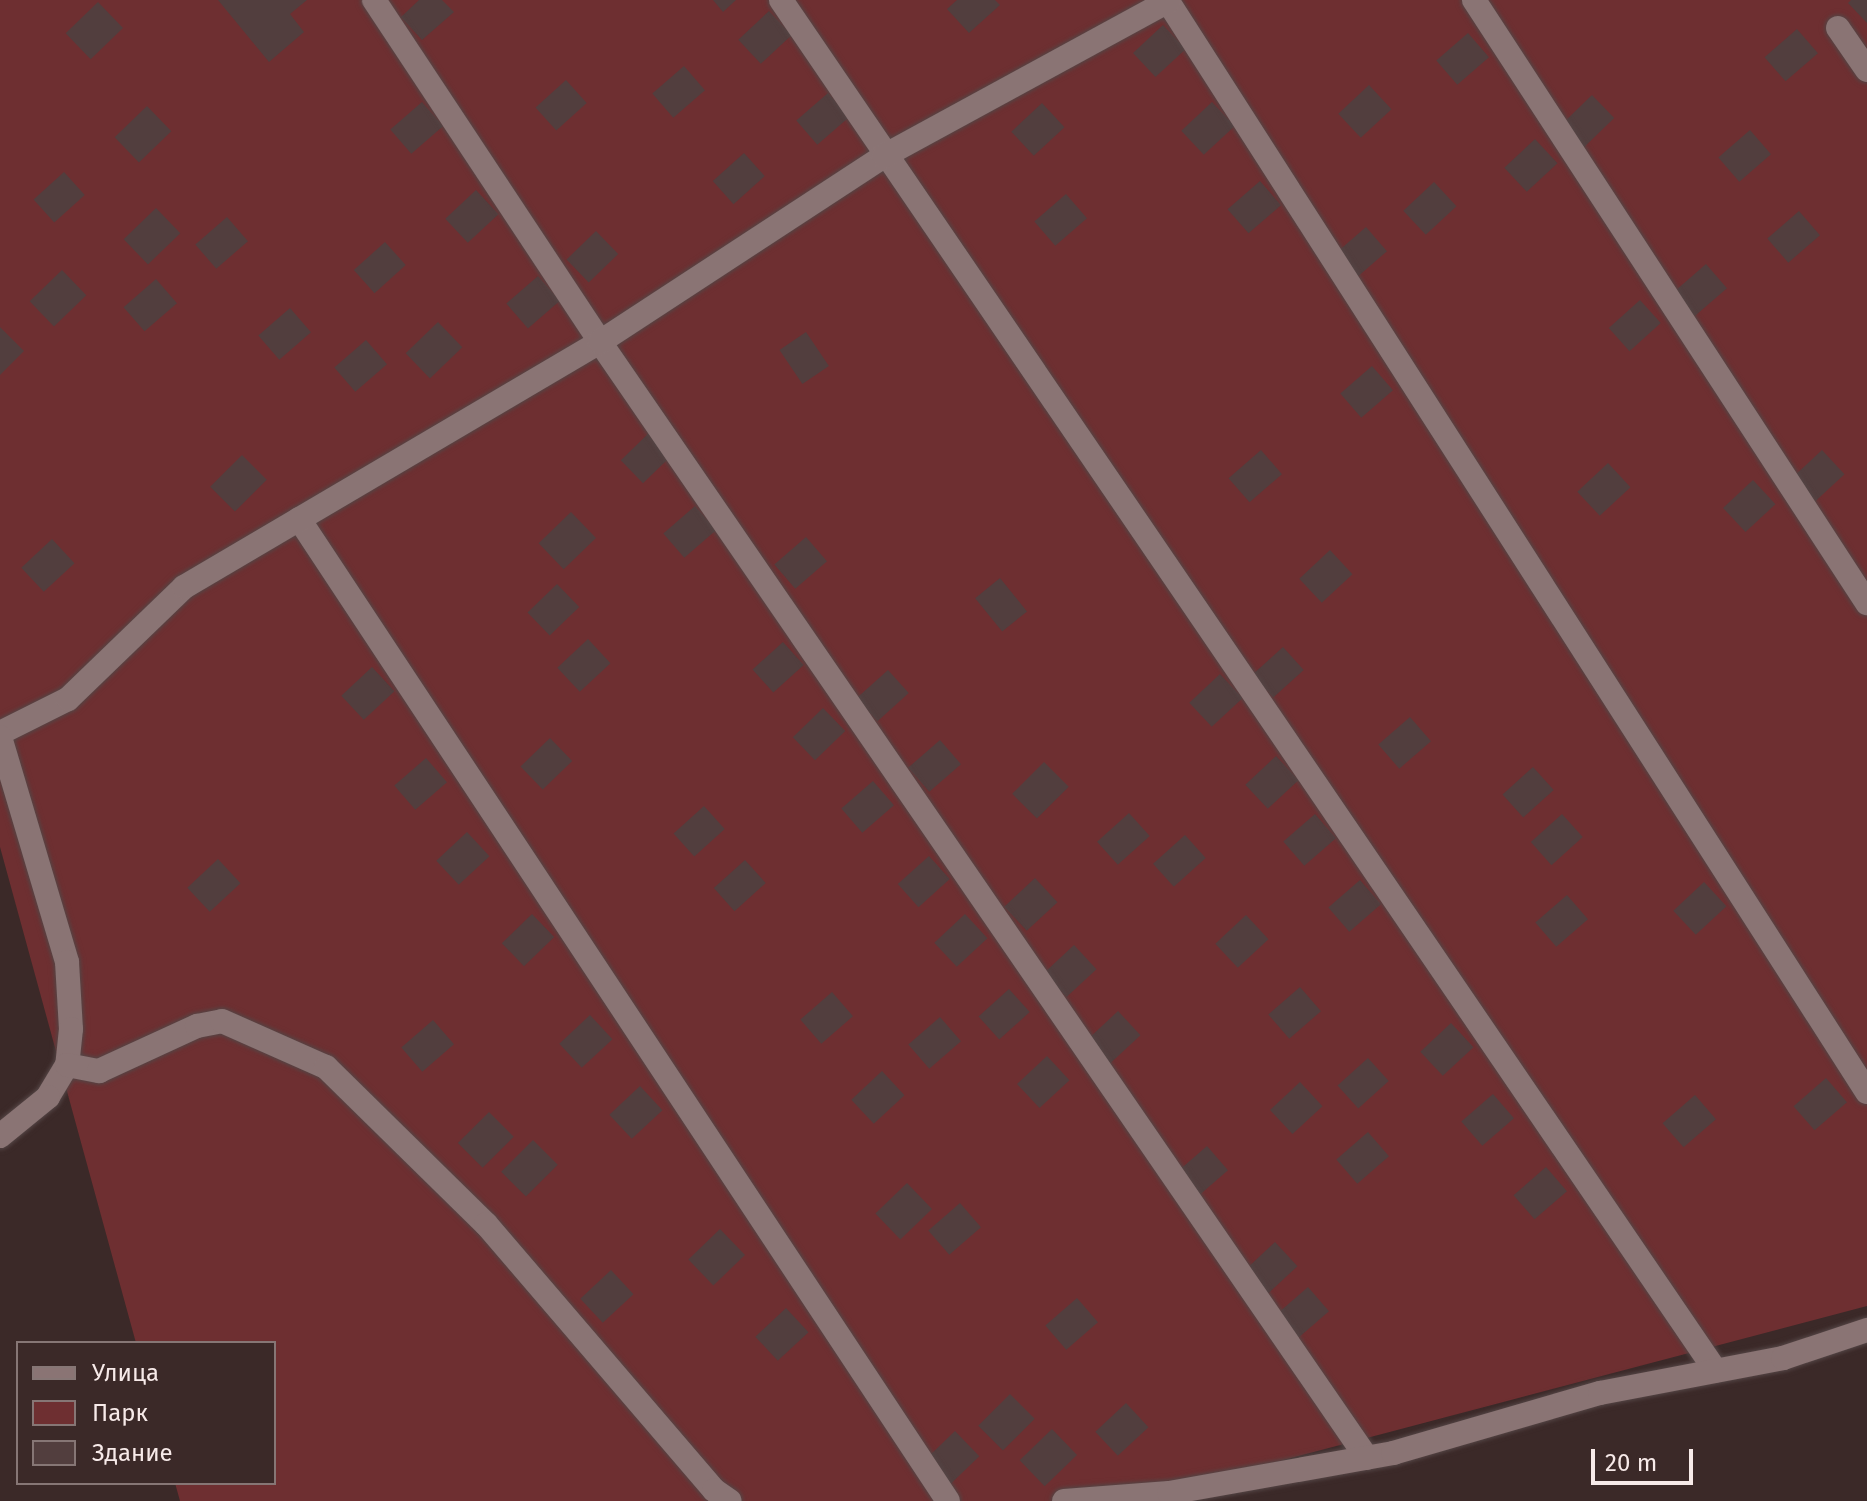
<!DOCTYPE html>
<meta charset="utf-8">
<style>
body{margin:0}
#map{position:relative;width:1867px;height:1501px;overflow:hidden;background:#3b2928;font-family:"Fira Sans",sans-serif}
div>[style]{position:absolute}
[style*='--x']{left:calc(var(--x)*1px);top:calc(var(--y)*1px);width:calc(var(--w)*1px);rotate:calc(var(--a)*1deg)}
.green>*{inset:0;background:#6e2f31}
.building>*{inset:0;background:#523e3e;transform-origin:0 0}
.roads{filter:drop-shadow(0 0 2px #544545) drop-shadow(0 0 2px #544545)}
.minor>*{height:24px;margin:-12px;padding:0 12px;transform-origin:12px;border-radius:12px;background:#8a7474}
span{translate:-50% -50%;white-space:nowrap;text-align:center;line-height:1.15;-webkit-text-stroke:6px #3b2928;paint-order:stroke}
.legend{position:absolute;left:16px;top:1341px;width:260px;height:144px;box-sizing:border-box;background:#3b2928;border:2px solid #867675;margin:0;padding:10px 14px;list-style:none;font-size:24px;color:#f7eae9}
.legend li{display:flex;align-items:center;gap:16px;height:40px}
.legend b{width:40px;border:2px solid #867675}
.scale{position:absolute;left:1591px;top:1449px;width:102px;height:36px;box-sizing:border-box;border:4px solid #f7eae9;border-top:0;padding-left:10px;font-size:24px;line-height:28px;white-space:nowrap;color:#f7eae9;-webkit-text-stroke:6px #3b2928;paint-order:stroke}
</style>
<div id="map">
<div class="green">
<div style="clip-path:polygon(0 0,1867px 0,1867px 1306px,1272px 1463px,1068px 1501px,180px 1501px,175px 1483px,274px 1483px,274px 1343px,136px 1343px,0 847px)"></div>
</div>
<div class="building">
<div style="clip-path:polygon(218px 0,307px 0,290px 14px,304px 32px,269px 62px)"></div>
<div style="clip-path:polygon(419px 0,442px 0,454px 12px,422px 40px,401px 17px)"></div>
<div style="clip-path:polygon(713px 0,736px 0,723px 12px)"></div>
<div style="clip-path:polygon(957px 0,995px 0,1000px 5px,969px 33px,947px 9px)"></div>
<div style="clip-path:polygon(1851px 0,1867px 0,1867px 23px,1848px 3px)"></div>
<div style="left:98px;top:2px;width:36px;height:45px;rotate:46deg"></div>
<div style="left:769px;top:11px;width:33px;height:42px;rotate:47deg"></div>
<div style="left:1163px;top:25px;width:33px;height:41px;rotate:47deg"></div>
<div style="left:1797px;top:29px;width:32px;height:43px;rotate:49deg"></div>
<div style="left:1468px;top:33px;width:32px;height:42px;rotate:49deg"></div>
<div style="left:684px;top:66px;width:32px;height:42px;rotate:49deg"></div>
<div style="left:566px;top:80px;width:31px;height:41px;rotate:48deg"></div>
<div style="left:1369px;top:85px;width:33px;height:42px;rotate:47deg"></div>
<div style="left:828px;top:93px;width:32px;height:42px;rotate:49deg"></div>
<div style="left:1592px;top:95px;width:32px;height:42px;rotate:46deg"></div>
<div style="left:422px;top:102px;width:32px;height:42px;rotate:49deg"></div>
<div style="left:1212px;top:102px;width:33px;height:42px;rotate:47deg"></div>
<div style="left:1042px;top:103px;width:33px;height:42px;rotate:47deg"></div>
<div style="left:147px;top:106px;width:35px;height:45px;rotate:46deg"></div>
<div style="left:1750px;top:130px;width:32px;height:42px;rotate:49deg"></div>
<div style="left:1535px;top:139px;width:33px;height:42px;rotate:47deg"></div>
<div style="left:744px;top:153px;width:31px;height:42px;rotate:48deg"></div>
<div style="left:64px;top:172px;width:31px;height:41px;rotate:48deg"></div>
<div style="left:1260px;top:181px;width:32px;height:43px;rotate:49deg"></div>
<div style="left:1434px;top:182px;width:33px;height:42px;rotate:47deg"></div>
<div style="left:476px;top:190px;width:33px;height:42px;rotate:47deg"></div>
<div style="left:1066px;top:194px;width:32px;height:42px;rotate:49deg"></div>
<div style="left:156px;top:208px;width:35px;height:45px;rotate:46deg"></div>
<div style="left:1799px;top:211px;width:32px;height:42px;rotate:49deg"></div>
<div style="left:227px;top:217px;width:32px;height:42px;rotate:49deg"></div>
<div style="left:1366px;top:227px;width:32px;height:42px;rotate:49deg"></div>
<div style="left:596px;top:231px;width:32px;height:41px;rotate:46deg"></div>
<div style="left:385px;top:242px;width:31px;height:42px;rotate:48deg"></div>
<div style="left:1706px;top:264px;width:32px;height:43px;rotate:49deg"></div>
<div style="left:62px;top:270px;width:35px;height:45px;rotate:46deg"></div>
<div style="left:538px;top:276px;width:33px;height:42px;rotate:49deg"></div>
<div style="left:156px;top:279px;width:32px;height:43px;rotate:49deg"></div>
<div style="left:1640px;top:300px;width:31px;height:42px;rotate:48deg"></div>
<div style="left:290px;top:308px;width:32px;height:42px;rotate:49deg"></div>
<div style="left:438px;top:322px;width:35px;height:45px;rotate:46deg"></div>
<div style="clip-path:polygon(0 327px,24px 351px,0 375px)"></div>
<div style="left:806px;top:332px;width:41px;height:32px;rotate:56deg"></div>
<div style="left:366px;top:340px;width:32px;height:42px;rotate:49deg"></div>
<div style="left:1372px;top:366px;width:32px;height:42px;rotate:49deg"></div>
<div style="left:651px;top:431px;width:32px;height:42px;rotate:46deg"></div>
<div style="left:1261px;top:450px;width:32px;height:43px;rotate:49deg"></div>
<div style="left:1822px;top:450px;width:33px;height:41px;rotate:47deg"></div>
<div style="left:242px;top:455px;width:35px;height:45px;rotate:45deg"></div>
<div style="left:1608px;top:463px;width:33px;height:42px;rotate:47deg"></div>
<div style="left:1753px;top:480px;width:33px;height:41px;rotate:47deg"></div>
<div style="left:695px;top:506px;width:32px;height:42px;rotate:49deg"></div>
<div style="left:571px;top:512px;width:36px;height:45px;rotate:46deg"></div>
<div style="left:806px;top:537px;width:32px;height:42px;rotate:49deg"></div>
<div style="left:52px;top:539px;width:33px;height:42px;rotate:47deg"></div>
<div style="left:1330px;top:550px;width:33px;height:42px;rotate:47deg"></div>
<div style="left:1000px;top:578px;width:43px;height:32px;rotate:51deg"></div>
<div style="left:557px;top:584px;width:32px;height:41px;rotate:46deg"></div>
<div style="left:588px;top:639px;width:33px;height:42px;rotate:47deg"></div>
<div style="left:783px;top:642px;width:31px;height:41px;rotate:48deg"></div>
<div style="left:1283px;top:647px;width:31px;height:41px;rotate:48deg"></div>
<div style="left:372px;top:667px;width:33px;height:42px;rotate:47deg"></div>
<div style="left:888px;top:670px;width:31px;height:42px;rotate:48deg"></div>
<div style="left:1220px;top:674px;width:33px;height:42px;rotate:47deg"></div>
<div style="left:823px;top:708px;width:32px;height:42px;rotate:46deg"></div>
<div style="left:1410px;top:717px;width:32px;height:42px;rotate:49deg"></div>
<div style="left:550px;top:738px;width:32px;height:41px;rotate:46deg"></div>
<div style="left:940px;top:740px;width:32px;height:42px;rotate:49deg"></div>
<div style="left:1276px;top:756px;width:33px;height:42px;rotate:47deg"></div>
<div style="left:426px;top:758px;width:32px;height:42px;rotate:49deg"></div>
<div style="left:1044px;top:762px;width:35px;height:45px;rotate:45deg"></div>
<div style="left:1533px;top:767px;width:31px;height:41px;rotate:48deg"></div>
<div style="left:873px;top:781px;width:32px;height:42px;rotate:49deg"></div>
<div style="left:704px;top:806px;width:31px;height:41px;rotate:48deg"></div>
<div style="left:1129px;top:813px;width:31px;height:43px;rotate:48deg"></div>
<div style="left:1315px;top:814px;width:32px;height:42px;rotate:49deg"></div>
<div style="left:1562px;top:814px;width:31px;height:42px;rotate:48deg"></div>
<div style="left:467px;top:832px;width:33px;height:42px;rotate:47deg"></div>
<div style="left:1185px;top:835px;width:31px;height:43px;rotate:48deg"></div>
<div style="left:929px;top:856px;width:31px;height:42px;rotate:48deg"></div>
<div style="left:218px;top:859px;width:33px;height:42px;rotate:47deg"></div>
<div style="left:745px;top:860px;width:31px;height:42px;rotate:48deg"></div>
<div style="left:1035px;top:878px;width:33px;height:42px;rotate:47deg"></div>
<div style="left:1360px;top:880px;width:32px;height:42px;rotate:49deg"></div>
<div style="left:1704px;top:882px;width:33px;height:42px;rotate:47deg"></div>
<div style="left:1567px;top:895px;width:32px;height:42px;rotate:49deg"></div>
<div style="left:532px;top:914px;width:32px;height:42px;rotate:46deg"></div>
<div style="left:965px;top:914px;width:33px;height:42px;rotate:47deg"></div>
<div style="left:1246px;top:915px;width:33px;height:42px;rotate:47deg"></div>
<div style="left:1074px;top:945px;width:33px;height:41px;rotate:47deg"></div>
<div style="left:1300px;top:987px;width:32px;height:42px;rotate:49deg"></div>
<div style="left:1009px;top:989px;width:31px;height:41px;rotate:48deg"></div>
<div style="left:832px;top:992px;width:32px;height:42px;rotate:49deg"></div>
<div style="left:1118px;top:1011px;width:33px;height:42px;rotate:47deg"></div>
<div style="left:590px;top:1015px;width:33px;height:42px;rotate:47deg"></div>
<div style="left:940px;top:1017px;width:32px;height:42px;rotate:49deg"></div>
<div style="left:433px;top:1020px;width:32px;height:42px;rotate:49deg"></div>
<div style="left:1451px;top:1023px;width:33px;height:42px;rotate:47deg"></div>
<div style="left:1047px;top:1056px;width:33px;height:41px;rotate:47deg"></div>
<div style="left:1368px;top:1058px;width:31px;height:41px;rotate:48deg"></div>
<div style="left:882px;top:1071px;width:33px;height:42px;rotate:47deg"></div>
<div style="left:1826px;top:1078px;width:32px;height:43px;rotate:49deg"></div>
<div style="left:1300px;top:1082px;width:33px;height:41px;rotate:47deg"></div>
<div style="left:640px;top:1086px;width:33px;height:42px;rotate:47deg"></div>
<div style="left:1493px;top:1094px;width:32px;height:42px;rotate:49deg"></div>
<div style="left:1695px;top:1095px;width:32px;height:43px;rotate:49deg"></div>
<div style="left:489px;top:1112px;width:35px;height:44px;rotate:45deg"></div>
<div style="left:1368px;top:1132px;width:32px;height:42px;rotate:49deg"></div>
<div style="left:533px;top:1140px;width:35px;height:45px;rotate:45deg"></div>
<div style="left:1207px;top:1146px;width:32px;height:42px;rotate:49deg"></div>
<div style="left:1546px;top:1167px;width:32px;height:43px;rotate:49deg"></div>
<div style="left:907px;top:1183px;width:36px;height:44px;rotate:46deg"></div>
<div style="left:960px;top:1203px;width:32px;height:42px;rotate:49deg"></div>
<div style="left:720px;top:1229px;width:36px;height:44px;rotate:46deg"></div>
<div style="left:1275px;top:1242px;width:33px;height:42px;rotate:47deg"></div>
<div style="left:611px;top:1270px;width:33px;height:42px;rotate:47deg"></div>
<div style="left:1308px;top:1287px;width:32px;height:42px;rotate:49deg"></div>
<div style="left:1077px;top:1298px;width:32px;height:42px;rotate:49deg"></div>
<div style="left:786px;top:1308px;width:33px;height:42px;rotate:47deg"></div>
<div style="left:1010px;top:1394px;width:35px;height:45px;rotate:45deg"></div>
<div style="left:1126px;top:1403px;width:33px;height:42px;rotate:47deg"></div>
<div style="left:1052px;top:1429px;width:36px;height:45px;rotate:46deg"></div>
<div style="left:955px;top:1431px;width:35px;height:45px;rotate:46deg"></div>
</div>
<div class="roads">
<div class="minor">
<div style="--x:374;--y:0;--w:410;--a:56.5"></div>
<div style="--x:600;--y:342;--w:1354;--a:55.5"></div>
<div style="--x:781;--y:0;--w:1659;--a:55.71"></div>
<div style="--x:1167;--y:0;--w:1297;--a:57.34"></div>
<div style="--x:1474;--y:0;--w:720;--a:56.91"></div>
<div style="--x:1838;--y:28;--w:51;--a:55.4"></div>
<div style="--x:299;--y:519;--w:1177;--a:56.54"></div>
<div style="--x:0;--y:733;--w:76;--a:-26.6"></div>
<div style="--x:68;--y:699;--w:161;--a:-44"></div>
<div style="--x:184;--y:587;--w:483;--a:-30.5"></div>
<div style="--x:600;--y:342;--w:339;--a:-33.2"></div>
<div style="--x:884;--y:156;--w:324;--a:-28.6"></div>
<div style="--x:0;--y:737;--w:235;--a:73.4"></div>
<div style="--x:67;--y:962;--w:67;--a:86.6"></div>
<div style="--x:71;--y:1029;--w:36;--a:96"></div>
<div style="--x:67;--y:1065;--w:37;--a:121"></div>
<div style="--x:48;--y:1097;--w:62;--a:140.9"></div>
<div style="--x:67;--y:1065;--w:33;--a:11"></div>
<div style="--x:99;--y:1071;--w:108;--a:-24.7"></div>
<div style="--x:197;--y:1026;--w:25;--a:-11"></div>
<div style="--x:222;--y:1021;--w:114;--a:23.9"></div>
<div style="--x:326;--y:1067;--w:224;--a:44.5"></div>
<div style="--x:486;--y:1224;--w:350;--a:49.4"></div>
<div style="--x:714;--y:1490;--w:19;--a:35"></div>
<div style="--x:1064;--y:1501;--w:105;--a:-4.4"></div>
<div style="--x:1169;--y:1493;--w:228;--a:-10.1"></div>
<div style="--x:1393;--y:1453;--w:216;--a:-16.2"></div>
<div style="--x:1600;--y:1393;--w:186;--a:-10.8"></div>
<div style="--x:1783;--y:1358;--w:89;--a:-18.4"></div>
</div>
</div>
<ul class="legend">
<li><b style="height:10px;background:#8a7474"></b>Улица</li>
<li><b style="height:22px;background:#6e2f31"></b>Парк</li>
<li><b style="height:22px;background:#523e3e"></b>Здание</li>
</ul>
<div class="scale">20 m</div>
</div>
